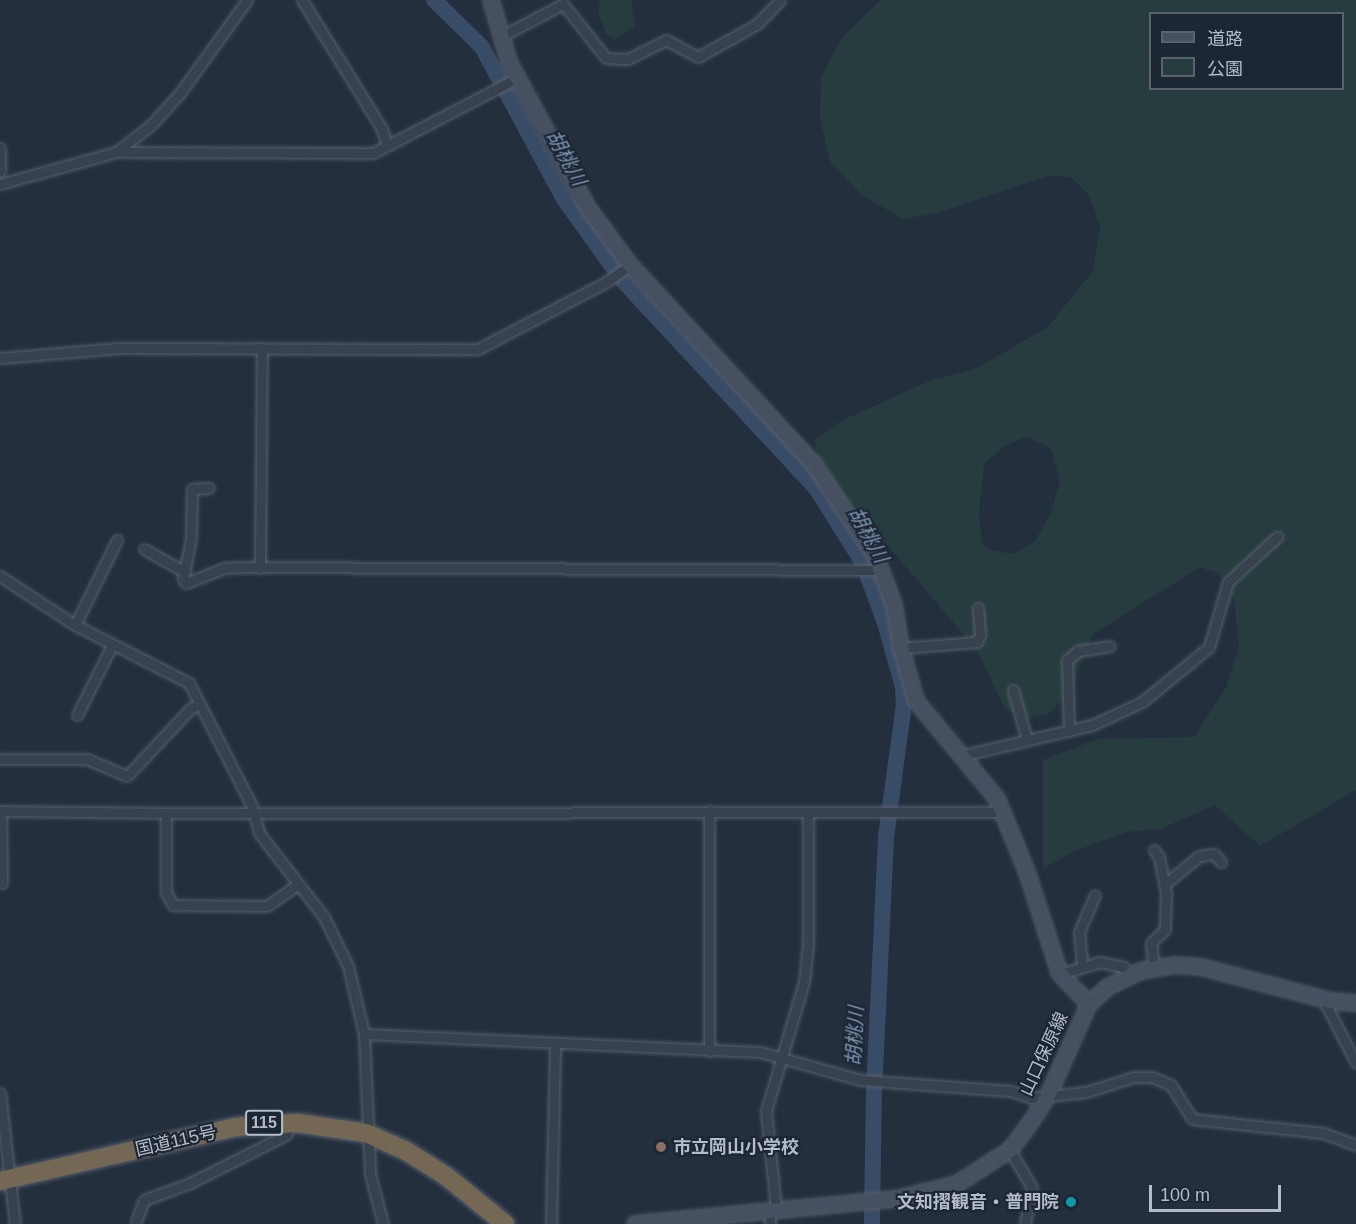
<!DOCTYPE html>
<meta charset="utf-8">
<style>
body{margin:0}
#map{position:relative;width:1356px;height:1224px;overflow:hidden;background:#242f3e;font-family:Arial,"Noto Sans JP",sans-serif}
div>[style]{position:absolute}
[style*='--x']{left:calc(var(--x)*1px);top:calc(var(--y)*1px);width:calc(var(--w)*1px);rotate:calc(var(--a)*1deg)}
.green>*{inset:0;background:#263c3f}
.river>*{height:16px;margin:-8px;padding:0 8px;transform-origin:8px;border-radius:8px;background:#394c67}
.roads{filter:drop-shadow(0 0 2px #565f6c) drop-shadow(0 0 2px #565f6c)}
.street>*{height:9px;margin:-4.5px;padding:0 4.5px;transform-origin:4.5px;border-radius:4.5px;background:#38414e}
.secondary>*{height:14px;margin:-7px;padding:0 7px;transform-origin:7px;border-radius:7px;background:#465061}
.highway>*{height:18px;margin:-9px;padding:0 9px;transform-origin:9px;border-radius:9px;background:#746855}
.dots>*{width:16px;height:16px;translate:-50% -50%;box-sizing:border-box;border:3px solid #1d2633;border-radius:50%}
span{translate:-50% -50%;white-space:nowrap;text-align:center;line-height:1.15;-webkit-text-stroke:4.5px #1d2633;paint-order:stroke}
.shield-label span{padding:2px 4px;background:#1d2633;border:2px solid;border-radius:4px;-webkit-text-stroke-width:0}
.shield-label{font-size:16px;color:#b4bcc9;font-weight:700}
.street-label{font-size:18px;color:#b4bcc9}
.poi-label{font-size:18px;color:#b4bcc9;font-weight:700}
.left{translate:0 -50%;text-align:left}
.right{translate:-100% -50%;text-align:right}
.water-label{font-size:20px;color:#7c92b1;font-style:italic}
.legend{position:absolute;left:1149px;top:12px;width:195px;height:78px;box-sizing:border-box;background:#1d2633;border:2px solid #59626f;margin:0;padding:8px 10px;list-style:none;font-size:18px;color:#b4bcc9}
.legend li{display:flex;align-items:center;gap:12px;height:30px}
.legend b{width:30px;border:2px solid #59626f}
.scale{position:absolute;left:1149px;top:1185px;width:132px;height:27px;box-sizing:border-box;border:3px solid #b4bcc9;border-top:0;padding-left:8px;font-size:18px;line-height:21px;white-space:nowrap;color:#b4bcc9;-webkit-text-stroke:4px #1d2633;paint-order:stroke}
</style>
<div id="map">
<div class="green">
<div style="clip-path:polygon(600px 0,631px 0,635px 26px,615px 40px,605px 32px,598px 11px)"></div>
<div style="clip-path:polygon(evenodd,881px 0,1356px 0,1356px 790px,1260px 846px,1215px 805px,1160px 829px,1126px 832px,1072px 852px,1043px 869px,1043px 760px,1098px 739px,1194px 737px,1226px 688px,1239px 646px,1234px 598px,1217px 573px,1200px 567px,1093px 634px,1071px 691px,1049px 714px,1030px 718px,1005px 709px,976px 649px,888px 546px,821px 492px,815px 440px,841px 421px,929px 381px,977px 368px,1048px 327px,1093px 271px,1100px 228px,1089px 195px,1071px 177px,1047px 176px,938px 213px,902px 219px,861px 194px,830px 162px,820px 119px,821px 77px,842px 37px,881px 0,1150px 14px,1342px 14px,1342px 88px,1150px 88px,1150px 14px,881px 0,1027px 436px,1051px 449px,1060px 481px,1051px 513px,1035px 541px,1014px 554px,990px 550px,982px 542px,979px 514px,984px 464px,1003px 447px,1027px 436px)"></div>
</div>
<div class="river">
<div style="--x:434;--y:0;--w:67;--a:44.4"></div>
<div style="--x:482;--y:47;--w:173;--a:61.7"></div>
<div style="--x:564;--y:199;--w:100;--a:54.4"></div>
<div style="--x:622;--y:280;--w:284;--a:47"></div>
<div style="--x:816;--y:488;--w:89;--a:57.9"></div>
<div style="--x:863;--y:563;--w:64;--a:69.9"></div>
<div style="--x:885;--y:623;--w:66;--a:74.3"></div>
<div style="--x:903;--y:687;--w:17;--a:87"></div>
<div style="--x:904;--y:704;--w:135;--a:97.7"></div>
<div style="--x:886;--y:838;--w:252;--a:92.7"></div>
<div style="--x:874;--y:1090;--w:134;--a:90.9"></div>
</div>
<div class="roads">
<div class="street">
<div style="--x:302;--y:0;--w:152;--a:58.2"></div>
<div style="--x:382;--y:129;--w:18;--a:74"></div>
<div style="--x:500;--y:37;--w:71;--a:-27.6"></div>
<div style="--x:563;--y:4;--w:69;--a:51.5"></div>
<div style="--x:606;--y:58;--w:22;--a:3"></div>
<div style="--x:628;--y:59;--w:42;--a:-26.6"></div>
<div style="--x:666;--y:40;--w:36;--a:28"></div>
<div style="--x:698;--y:57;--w:68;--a:-29.2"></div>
<div style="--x:757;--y:24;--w:33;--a:-46"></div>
<div style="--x:0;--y:148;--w:23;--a:90"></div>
<div style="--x:116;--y:152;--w:44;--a:-37.6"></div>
<div style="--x:151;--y:125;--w:43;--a:-47.8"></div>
<div style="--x:180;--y:93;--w:115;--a:-54.2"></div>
<div style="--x:0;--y:184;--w:120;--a:-15.4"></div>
<div style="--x:116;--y:152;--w:257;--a:0.2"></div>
<div style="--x:373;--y:153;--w:162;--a:-27.5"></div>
<div style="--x:0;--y:358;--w:120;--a:-4.8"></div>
<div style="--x:120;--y:348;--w:358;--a:0.2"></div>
<div style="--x:478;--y:349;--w:144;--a:-27.6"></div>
<div style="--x:606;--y:282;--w:29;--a:-35"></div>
<div style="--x:209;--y:488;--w:17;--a:177"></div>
<div style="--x:192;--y:489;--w:49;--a:91.2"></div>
<div style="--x:191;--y:538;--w:42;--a:101"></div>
<div style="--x:183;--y:579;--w:5;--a:53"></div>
<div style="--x:186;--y:583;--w:41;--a:-21.5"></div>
<div style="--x:224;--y:568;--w:20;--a:-3"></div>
<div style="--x:244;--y:567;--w:638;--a:0.27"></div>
<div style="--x:144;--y:549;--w:47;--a:29.3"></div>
<div style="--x:260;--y:568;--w:220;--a:-89.5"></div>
<div style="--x:0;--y:576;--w:90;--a:33.2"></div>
<div style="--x:75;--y:625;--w:128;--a:27"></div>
<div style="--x:189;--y:683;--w:138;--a:62.9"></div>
<div style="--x:252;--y:806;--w:28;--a:75"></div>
<div style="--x:259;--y:833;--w:106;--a:52.3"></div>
<div style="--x:324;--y:917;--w:55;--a:63.9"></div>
<div style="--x:348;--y:966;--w:70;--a:76.8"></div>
<div style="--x:364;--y:1034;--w:140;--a:87.5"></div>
<div style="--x:370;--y:1174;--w:52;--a:75.4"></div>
<div style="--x:75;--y:625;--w:95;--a:-63.7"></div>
<div style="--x:901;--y:648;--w:76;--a:-4.5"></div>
<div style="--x:977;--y:642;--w:8;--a:-67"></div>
<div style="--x:980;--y:635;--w:27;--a:-94"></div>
<div style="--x:1013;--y:690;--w:52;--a:74.4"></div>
<div style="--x:77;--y:715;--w:78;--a:-63.4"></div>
<div style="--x:1069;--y:731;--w:71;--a:-91.6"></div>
<div style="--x:1067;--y:660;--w:14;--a:-39"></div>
<div style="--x:1078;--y:651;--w:32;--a:-9"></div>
<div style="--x:960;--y:756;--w:136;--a:-13.2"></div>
<div style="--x:1092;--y:725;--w:55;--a:-24.7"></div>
<div style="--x:1142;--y:702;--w:87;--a:-39.4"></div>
<div style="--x:1209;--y:647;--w:68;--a:-73.7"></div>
<div style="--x:1228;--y:582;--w:67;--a:-42.6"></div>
<div style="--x:0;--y:759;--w:87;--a:0"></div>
<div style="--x:87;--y:759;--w:43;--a:23"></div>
<div style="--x:127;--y:776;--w:92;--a:-46.8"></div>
<div style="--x:190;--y:709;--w:10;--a:-29"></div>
<div style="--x:0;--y:811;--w:166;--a:0.7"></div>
<div style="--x:166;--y:813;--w:80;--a:90"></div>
<div style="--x:166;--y:893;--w:14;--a:60"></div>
<div style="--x:173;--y:905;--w:94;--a:0.6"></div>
<div style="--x:267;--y:906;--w:37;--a:-35"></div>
<div style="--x:1;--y:811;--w:72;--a:89.2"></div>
<div style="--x:709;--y:811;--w:240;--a:90"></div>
<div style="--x:166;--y:813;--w:837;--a:-0.07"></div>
<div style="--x:1154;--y:850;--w:9;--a:54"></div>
<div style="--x:1159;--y:857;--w:38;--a:79"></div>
<div style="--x:1166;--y:894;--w:35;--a:92"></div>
<div style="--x:1165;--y:929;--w:20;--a:135"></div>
<div style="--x:1151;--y:943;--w:25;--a:83"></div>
<div style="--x:1165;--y:884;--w:44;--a:-39.5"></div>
<div style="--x:1199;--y:856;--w:15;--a:-8"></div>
<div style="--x:1214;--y:854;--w:11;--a:49"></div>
<div style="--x:1082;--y:965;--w:33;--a:-95"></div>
<div style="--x:1079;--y:932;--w:40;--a:-66.6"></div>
<div style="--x:1060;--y:974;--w:42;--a:-16.7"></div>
<div style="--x:1100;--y:962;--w:24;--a:12"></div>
<div style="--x:1123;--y:967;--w:11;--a:45"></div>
<div style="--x:1323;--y:999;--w:72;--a:62.7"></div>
<div style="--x:364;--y:1034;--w:396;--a:2.6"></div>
<div style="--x:760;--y:1052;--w:105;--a:15.5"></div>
<div style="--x:861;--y:1080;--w:150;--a:4.2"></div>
<div style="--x:1011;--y:1091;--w:21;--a:19"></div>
<div style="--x:1031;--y:1098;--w:55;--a:-6.2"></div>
<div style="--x:1086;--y:1092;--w:50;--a:-17.4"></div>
<div style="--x:1134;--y:1077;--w:18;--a:0"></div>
<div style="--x:1152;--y:1077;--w:21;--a:23"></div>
<div style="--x:1171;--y:1085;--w:40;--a:58"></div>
<div style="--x:1192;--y:1119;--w:132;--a:6.1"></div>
<div style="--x:1323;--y:1133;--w:35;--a:20"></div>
<div style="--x:0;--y:1093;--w:132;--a:83.5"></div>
<div style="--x:1010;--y:1150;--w:44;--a:59.9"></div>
<div style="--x:1032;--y:1188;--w:37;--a:101"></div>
<div style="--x:776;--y:1209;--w:99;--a:-95.8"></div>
<div style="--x:766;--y:1111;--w:134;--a:-73.6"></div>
<div style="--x:804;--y:982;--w:37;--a:-84"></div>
<div style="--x:808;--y:945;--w:133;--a:-90"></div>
<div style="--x:136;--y:1221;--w:22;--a:-69"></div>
<div style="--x:144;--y:1200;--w:49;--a:-20.3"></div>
<div style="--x:190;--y:1183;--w:107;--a:-26.6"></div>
<div style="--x:286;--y:1135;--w:14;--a:-73"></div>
<div style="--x:551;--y:1224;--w:180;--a:-88.7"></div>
<div style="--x:770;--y:1224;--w:15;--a:-90"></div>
</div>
<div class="secondary">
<div style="--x:491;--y:0;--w:65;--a:73.8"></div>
<div style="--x:509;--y:62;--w:166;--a:61.6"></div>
<div style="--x:588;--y:208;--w:71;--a:53.6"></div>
<div style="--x:630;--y:265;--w:270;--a:47.3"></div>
<div style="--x:813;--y:463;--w:113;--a:56.2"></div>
<div style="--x:876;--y:557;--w:51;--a:69.4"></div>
<div style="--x:894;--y:605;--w:44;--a:80.8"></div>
<div style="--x:901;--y:648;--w:55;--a:74.2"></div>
<div style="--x:916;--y:701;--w:127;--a:50.4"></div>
<div style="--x:997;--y:799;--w:79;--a:67.7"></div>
<div style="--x:1027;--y:872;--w:107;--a:72.1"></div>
<div style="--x:1060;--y:974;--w:42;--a:46"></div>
<div style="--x:635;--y:1224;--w:262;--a:-5.5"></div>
<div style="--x:896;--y:1199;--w:63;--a:-13.8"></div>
<div style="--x:957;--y:1184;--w:63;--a:-32.7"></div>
<div style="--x:1010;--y:1150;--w:31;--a:-53"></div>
<div style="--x:1029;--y:1125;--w:35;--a:-57"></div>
<div style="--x:1048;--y:1096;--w:101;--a:-66"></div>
<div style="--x:1089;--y:1004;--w:25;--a:-42"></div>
<div style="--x:1108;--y:987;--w:37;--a:-26"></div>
<div style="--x:1141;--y:971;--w:34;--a:-10"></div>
<div style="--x:1174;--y:965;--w:27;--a:4"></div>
<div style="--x:1201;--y:967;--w:134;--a:14.7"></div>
<div style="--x:1331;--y:1001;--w:25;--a:5"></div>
</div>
<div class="highway">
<div style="--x:0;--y:1181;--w:241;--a:-12.9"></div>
<div style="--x:235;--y:1127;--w:62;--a:-3.7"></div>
<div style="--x:297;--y:1123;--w:70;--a:8.2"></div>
<div style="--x:366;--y:1133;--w:44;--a:24.2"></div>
<div style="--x:406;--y:1151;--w:47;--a:32"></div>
<div style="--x:446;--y:1176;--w:76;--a:39.1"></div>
</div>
</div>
<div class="dots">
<div style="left:661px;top:1147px;background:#8d6e63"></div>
<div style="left:1071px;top:1202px;background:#0f9aa8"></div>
</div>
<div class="shield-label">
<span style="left:264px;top:1123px">115</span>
</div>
<div class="street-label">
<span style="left:1044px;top:1054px;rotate:-65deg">山口保原線</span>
<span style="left:176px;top:1141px;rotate:-13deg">国道115号</span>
</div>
<div class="poi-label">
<span class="left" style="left:673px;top:1147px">市立岡山小学校</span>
<span class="right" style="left:1059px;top:1202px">文知摺観音・普門院</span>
</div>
<div class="water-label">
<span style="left:566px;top:158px;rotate:61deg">胡桃川</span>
<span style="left:868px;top:535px;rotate:61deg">胡桃川</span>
<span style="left:855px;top:1036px;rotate:-87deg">胡桃川</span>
</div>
<ul class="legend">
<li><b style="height:8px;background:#465061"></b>道路</li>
<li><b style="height:16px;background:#263c3f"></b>公園</li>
</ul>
<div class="scale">100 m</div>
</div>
